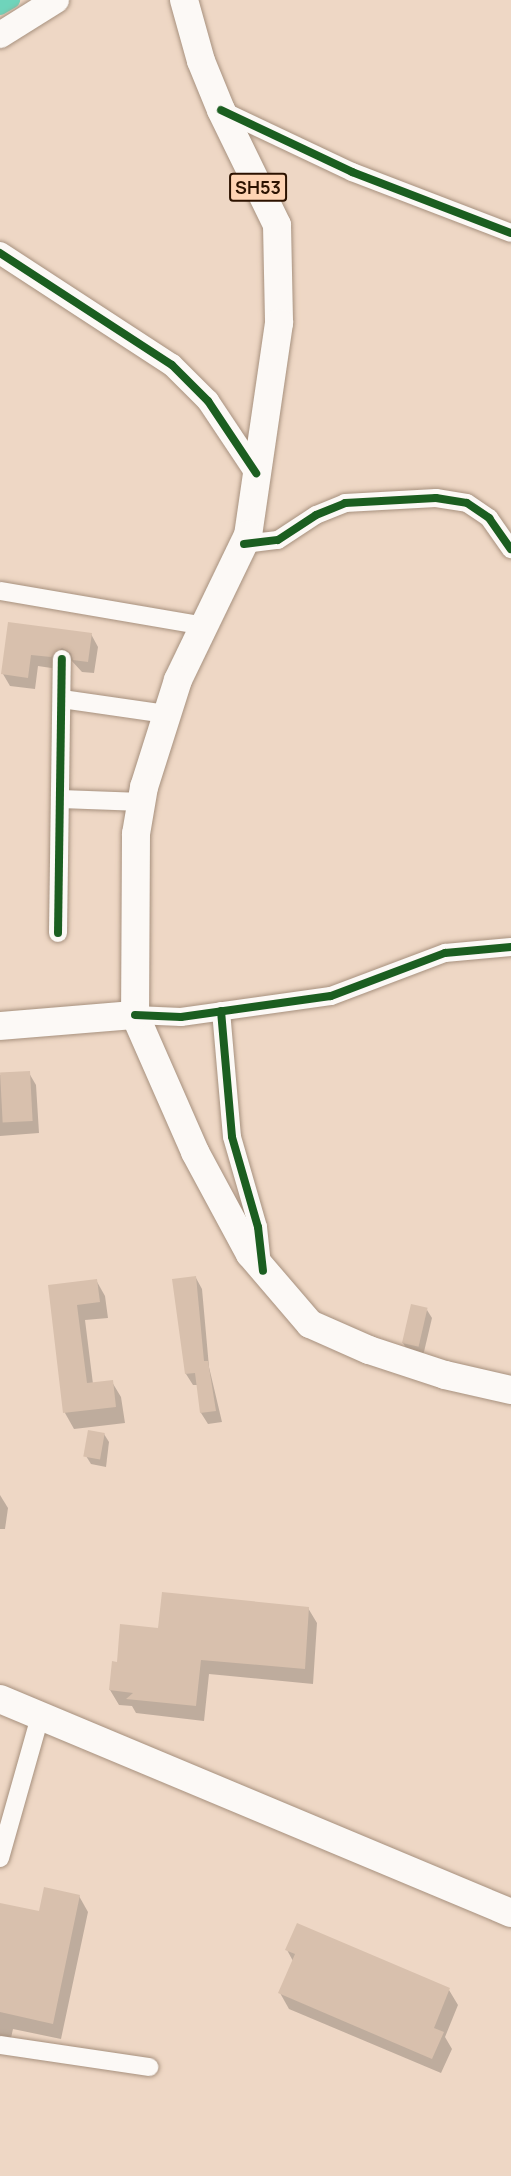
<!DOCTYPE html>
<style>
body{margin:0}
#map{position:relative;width:511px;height:2176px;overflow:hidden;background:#eed7c5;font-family:Manrope,sans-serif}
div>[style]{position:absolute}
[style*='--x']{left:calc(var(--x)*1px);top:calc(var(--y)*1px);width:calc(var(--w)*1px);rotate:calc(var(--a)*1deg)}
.shadow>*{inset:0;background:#0003}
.canal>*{height:16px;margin:-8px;padding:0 8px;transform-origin:8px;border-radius:8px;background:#6fd4bb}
.building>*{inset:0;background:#d8c0ad;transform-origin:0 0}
.roads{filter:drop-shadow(0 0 2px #a7917e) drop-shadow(0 0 2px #a7917e)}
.minor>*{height:18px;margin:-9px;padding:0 9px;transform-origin:9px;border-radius:9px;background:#fcf9f6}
.tertiary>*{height:22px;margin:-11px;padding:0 11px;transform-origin:11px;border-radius:11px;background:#fcf9f6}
.secondary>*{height:26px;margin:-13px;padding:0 13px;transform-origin:13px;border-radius:13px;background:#fcf9f6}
.primary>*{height:28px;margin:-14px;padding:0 14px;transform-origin:14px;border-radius:14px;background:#fcf9f6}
.cycleway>*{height:8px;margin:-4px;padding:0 4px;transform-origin:4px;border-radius:4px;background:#1b5e20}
span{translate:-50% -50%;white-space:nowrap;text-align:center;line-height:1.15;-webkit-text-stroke:4.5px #ffd4b4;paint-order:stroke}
.shield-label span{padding:2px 4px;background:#ffd4b4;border:2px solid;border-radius:4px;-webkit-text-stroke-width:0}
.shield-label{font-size:18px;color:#2c1200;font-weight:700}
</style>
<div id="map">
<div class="shadow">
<div style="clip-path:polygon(9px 624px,91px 634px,98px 647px,94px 673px,82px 672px,70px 659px,58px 669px,38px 666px,35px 689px,10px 686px,3px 674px)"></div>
<div style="clip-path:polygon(29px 1073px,36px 1085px,39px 1133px,0 1136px,0 1075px)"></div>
<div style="clip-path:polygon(196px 1278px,202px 1289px,209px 1367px,222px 1422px,208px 1424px,201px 1413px,198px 1385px,193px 1385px,186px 1374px,174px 1281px)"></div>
<div style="clip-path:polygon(96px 1280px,105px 1296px,108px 1318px,85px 1320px,93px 1384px,112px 1382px,121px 1397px,125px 1423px,74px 1429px,65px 1413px,49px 1286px)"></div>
<div style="clip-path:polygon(427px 1310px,432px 1318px,423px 1356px,408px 1351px,403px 1343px)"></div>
<div style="clip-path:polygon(104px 1434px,109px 1442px,106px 1467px,91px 1464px,86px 1456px)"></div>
<div style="clip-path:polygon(0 1495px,8px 1508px,5px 1529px,0 1529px)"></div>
<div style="clip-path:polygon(308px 1608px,317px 1623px,313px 1684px,209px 1674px,204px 1721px,136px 1713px,132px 1706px,119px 1705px,110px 1690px,118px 1663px,160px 1630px)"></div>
<div style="clip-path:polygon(79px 1896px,88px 1912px,61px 2039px,13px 2029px,11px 2038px,0 2036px,0 1904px,40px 1912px)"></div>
<div style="clip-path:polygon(287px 1950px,449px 1990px,458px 2005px,445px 2037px,452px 2049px,441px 2073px,289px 2009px,280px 1993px,293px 1961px)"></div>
</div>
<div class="canal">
<div style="--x:0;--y:7;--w:14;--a:-30"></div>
</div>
<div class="building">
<div style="clip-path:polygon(8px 622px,92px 633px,88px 662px,73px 660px,71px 653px,62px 648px,51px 657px,31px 655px,28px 678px,1px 674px)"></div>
<div style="left:30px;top:1071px;width:50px;height:30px;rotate:87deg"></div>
<div style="clip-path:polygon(196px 1276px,204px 1361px,208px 1361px,216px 1411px,200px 1413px,195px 1373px,185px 1374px,172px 1279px)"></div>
<div style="clip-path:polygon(97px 1279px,100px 1302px,77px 1305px,87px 1383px,113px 1380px,116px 1407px,63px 1413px,48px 1285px)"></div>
<div style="left:411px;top:1304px;width:17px;height:40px;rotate:13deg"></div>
<div style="left:88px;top:1430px;width:17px;height:27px;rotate:10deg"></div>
<div style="clip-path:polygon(162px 1592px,309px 1607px,305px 1669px,201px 1660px,196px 1706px,126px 1699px,133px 1693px,109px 1690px,112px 1661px,117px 1662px,120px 1624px,158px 1628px)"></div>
<div style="clip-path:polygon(44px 1887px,80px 1895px,53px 2024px,0 2012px,0 1903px,39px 1911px)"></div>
<div style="clip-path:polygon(297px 1923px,450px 1988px,434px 2028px,444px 2032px,432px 2059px,278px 1993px,295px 1954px,285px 1950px)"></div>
</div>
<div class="roads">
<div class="minor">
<div style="--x:221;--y:110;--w:145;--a:25.3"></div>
<div style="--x:352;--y:172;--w:170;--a:21"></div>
<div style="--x:244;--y:544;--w:34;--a:-7"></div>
<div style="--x:278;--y:540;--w:45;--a:-33.3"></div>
<div style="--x:316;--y:515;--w:31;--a:-22"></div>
<div style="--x:345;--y:503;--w:91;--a:-3.1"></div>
<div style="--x:436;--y:498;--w:31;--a:9"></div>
<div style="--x:467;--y:503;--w:27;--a:34"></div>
<div style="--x:489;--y:518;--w:38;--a:55"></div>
<div style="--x:0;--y:591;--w:207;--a:9.7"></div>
<div style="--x:62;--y:699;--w:105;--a:8.2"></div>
<div style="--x:61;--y:799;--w:81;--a:2.1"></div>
<div style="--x:58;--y:933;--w:274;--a:-89.2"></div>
<div style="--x:221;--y:1011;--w:126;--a:85"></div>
<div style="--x:232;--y:1137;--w:94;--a:73.9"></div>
<div style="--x:258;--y:1227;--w:39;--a:84"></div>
<div style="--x:135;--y:1015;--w:46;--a:2.5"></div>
<div style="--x:181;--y:1017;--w:151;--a:-8"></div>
<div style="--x:331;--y:996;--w:122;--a:-20.7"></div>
<div style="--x:445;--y:953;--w:66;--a:-5.2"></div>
<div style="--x:0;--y:1858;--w:147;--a:-74.2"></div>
<div style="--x:0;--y:2045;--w:151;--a:8.4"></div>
</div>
<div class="tertiary">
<div style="--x:0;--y:253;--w:205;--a:33.1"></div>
<div style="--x:172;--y:365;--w:51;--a:45"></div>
<div style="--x:208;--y:401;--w:87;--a:56.3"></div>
</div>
<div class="secondary">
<div style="--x:0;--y:35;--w:66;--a:-32"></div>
</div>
<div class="primary">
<div style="--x:184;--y:0;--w:63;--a:74.4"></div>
<div style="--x:201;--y:61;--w:53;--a:67.8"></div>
<div style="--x:221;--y:110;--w:128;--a:64"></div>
<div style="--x:277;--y:225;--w:98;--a:88.8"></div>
<div style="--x:279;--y:323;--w:214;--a:98.3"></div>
<div style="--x:248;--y:535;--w:161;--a:115.8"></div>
<div style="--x:178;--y:680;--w:112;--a:107.6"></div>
<div style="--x:144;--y:787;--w:48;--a:99.7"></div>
<div style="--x:136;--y:834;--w:181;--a:90.3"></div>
<div style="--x:135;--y:1015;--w:150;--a:66.3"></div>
<div style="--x:195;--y:1152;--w:116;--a:61.7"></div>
<div style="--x:250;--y:1254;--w:92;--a:49.4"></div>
<div style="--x:310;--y:1324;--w:64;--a:23.8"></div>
<div style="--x:369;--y:1350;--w:80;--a:18.2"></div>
<div style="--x:445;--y:1375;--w:68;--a:12.8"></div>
<div style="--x:0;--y:1026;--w:135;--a:-4.7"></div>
<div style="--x:0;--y:1699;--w:554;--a:22.72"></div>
</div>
</div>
<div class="cycleway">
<div style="--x:221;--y:110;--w:145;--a:25.3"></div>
<div style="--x:352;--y:172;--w:170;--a:21"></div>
<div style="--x:0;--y:253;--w:205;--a:33.1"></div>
<div style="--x:172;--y:365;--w:51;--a:45"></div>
<div style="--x:208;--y:401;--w:87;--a:56.3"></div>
<div style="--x:244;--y:544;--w:34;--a:-7"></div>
<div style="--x:278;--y:540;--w:45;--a:-33.3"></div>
<div style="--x:316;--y:515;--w:31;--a:-22"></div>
<div style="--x:345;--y:503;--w:91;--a:-3.1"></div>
<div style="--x:436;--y:498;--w:31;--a:9"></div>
<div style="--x:467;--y:503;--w:27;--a:34"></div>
<div style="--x:489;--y:518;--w:38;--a:55"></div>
<div style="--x:58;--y:933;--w:274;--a:-89.2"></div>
<div style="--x:221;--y:1011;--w:126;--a:85"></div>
<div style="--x:232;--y:1137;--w:94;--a:73.9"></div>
<div style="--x:258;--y:1227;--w:44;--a:83.5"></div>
<div style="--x:135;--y:1015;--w:46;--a:2.5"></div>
<div style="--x:181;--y:1017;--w:151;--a:-8"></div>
<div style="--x:331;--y:996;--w:122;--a:-20.7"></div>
<div style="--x:445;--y:953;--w:66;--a:-5.2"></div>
</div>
<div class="shield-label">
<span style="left:258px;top:187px">SH53</span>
</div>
</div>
